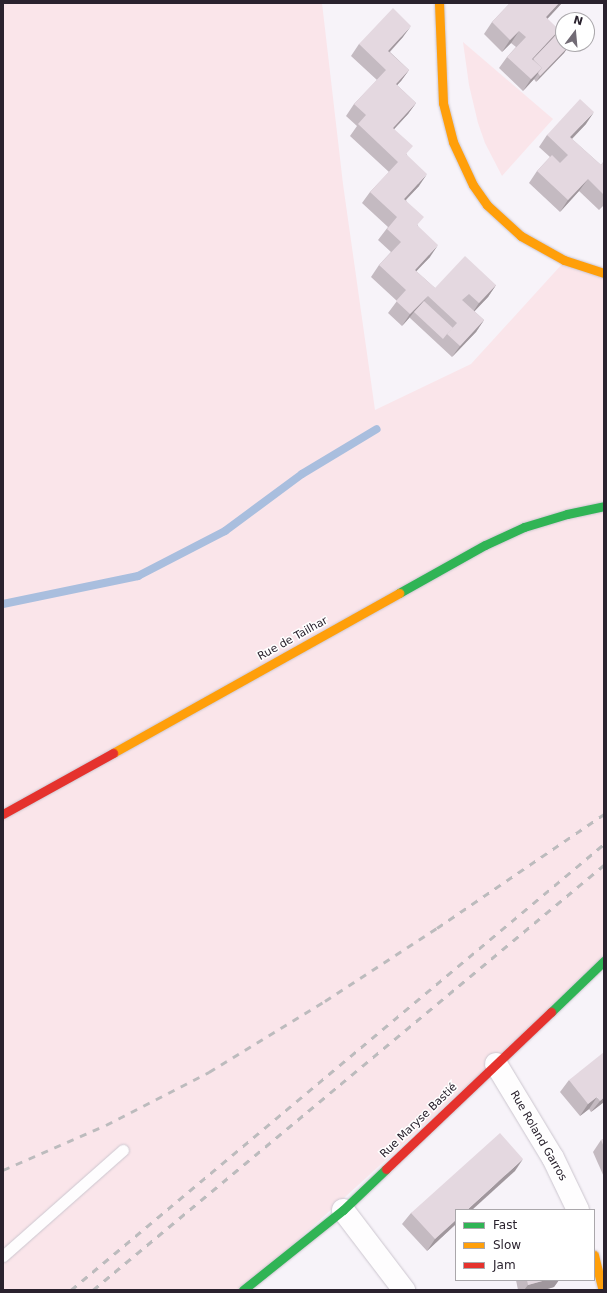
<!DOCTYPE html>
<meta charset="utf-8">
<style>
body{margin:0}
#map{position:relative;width:607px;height:1293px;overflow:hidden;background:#f7f3f9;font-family:"DejaVu Sans",sans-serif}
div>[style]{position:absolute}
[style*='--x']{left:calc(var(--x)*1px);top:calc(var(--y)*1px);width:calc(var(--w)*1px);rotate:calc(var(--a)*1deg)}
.green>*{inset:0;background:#fae5ea}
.stream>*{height:8px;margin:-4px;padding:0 4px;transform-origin:4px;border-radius:4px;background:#a9bede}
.roads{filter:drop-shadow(0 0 1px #ccc6cf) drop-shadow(0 0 1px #ccc6cf)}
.lane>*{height:11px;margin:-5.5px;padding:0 5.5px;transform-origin:5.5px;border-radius:5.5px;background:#fefdfe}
.street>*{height:22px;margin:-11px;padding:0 11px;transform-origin:11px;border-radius:11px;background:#fefdfe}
.fast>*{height:9px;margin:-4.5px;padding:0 4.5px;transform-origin:4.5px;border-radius:4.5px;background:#30b455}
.slow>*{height:9px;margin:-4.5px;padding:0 4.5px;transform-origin:4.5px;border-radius:4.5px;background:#ff9f0a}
.jam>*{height:9px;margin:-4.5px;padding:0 4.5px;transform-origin:4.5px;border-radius:4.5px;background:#e5322d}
.rail>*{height:3px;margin-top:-1.5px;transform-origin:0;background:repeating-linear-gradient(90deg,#bcbbbd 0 7px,transparent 0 14px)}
.wall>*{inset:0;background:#c4bac1}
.shaded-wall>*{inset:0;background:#a0979d}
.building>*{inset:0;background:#e4d8e0}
span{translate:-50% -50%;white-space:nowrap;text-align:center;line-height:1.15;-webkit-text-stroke:3px #fff;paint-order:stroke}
.street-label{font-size:11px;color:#2a222e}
.frame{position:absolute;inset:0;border:4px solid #2a222e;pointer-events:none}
.legend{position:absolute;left:455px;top:1209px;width:140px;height:72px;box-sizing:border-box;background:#fff;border:1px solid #aaa7ab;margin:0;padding:5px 7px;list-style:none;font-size:12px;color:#2a222e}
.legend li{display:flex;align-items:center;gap:8px;height:20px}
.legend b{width:20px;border:1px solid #aaa7ab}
.north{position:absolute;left:555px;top:12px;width:40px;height:40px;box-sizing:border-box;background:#fff;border:1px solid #aaa7ab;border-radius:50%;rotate:16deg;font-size:11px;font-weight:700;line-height:16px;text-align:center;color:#2a222e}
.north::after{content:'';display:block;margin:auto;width:14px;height:18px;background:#726b75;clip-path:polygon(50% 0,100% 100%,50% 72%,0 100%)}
</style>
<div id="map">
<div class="green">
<div style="clip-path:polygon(3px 3px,322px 3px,343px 184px,375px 410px,471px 364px,563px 263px,604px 271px,604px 961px,243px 1290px,3px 1290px)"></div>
<div style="clip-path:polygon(463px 42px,553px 119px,502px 176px,485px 143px,478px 123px,469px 85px)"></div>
</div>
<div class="stream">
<div style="--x:3;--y:604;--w:138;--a:-11.7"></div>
<div style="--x:138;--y:576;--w:98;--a:-27.3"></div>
<div style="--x:225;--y:531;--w:96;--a:-36.5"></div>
<div style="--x:302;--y:474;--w:87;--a:-31"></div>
</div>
<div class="roads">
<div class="lane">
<div style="--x:3;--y:1256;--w:160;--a:-41.5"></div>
</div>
<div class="street">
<div style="--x:496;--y:1064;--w:110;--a:58.8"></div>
<div style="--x:553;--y:1158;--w:58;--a:64.3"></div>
<div style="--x:343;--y:1210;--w:101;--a:52.7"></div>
</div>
<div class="fast">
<div style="--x:399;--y:593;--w:98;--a:-29.2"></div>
<div style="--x:485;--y:545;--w:43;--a:-24.8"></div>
<div style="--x:524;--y:527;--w:45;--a:-16.8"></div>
<div style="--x:567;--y:514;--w:38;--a:-12"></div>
<div style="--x:551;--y:1012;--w:74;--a:-43.9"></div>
<div style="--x:243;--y:1290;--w:128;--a:-38.7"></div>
<div style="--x:343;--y:1210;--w:59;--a:-43.6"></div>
</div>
<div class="slow">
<div style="--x:439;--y:3;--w:100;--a:87.7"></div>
<div style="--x:443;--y:103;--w:40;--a:75.6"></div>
<div style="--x:453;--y:142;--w:47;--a:65.1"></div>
<div style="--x:473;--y:185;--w:24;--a:55"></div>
<div style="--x:487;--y:205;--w:46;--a:42.4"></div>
<div style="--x:521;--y:236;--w:49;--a:29.2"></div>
<div style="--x:564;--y:260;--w:42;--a:18"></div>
<div style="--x:113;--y:753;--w:328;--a:-29.2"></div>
<div style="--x:594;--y:1255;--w:36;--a:76"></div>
</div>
<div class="jam">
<div style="--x:3;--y:814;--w:126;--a:-29"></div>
<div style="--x:386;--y:1169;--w:228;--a:-43.6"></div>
</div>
</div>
<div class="rail">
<div style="--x:3;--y:1170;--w:112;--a:-23.6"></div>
<div style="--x:106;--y:1125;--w:116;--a:-27.2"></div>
<div style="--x:209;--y:1072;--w:136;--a:-31.5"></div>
<div style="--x:325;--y:1001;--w:134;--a:-33.1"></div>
<div style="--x:437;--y:928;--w:202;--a:-34.3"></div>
<div style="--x:71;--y:1290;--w:695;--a:-39.92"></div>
<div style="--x:93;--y:1290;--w:665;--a:-39.75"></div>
</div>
<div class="wall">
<div style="clip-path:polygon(510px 3px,562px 3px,547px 19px,559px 30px,556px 35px,568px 47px,564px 53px,536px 82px,534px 79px,523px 91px,499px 68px,507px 57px,516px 47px,511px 43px,502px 52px,484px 34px,492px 22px)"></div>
<div style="clip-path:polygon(403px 37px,390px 52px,409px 70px,401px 81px,397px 85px,416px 103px,408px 114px,394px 129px,407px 155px,419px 186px,406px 200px,418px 226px,430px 257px,416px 271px,435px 288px,496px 285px,488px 297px,474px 311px,484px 320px,476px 332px,452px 357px,410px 318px,410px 317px,402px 326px,388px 313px,397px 301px,371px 277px,379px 265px,391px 252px,378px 240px,388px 227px,362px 203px,370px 192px,389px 172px,350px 136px,357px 126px,346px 116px,354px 104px,377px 80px,351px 56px,359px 44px)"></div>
<div style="clip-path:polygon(586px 124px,572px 139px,601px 165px,604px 161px,604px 205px,599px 210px,579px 191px,560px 212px,529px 183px,537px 171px,550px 157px,539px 147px,547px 135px)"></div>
<div style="clip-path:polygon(569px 1080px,604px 1102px,591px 1112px,589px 1109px,580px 1116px,560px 1092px)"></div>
<div style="clip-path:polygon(604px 1139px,604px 1177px,593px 1152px,601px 1140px)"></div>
<div style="clip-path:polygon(515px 1171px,456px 1210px,456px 1224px,427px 1251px,402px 1224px,411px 1213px)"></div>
<div style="clip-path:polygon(516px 1280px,559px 1280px,554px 1287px,544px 1290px,518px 1290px)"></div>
</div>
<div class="shaded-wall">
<div style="clip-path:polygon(559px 3px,562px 3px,538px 29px,546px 17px)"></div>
<div style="clip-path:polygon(411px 26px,403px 37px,380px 62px,388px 51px)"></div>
<div style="clip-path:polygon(559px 30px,551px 41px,529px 65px,532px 59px)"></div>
<div style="clip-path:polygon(519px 31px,511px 43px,502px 52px,510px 40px)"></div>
<div style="clip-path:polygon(568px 47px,564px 53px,536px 82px,540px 76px)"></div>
<div style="clip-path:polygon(542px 68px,534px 79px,523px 91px,531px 79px)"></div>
<div style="clip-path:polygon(409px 70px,401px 81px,388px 95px,396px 84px)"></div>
<div style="clip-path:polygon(416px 103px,408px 114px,385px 139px,393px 128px)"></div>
<div style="clip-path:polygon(594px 112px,586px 124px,562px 149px,570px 137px)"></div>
<div style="clip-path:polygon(427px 174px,419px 186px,396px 210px,404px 199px)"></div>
<div style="clip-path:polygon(588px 179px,579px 191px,560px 212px,568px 200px)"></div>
<div style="clip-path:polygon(438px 245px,430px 257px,407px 281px,415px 270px)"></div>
<div style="clip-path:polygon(496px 285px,488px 297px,471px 315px,479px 303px)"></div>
<div style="clip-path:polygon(428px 296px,419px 307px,414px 312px,410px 317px,402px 326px,410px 314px)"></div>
<div style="clip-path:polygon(484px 320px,476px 332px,452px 357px,460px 346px)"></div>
<div style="clip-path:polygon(597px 1097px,589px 1109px,580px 1116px,588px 1104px)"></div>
<div style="clip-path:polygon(604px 1097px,604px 1102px,591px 1112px,600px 1101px)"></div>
<div style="clip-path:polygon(523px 1159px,515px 1171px,472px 1210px,467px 1210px)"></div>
<div style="clip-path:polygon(456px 1220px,456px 1224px,427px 1251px,435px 1239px)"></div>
<div style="clip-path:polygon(546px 1280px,559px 1280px,554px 1287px,544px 1290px,524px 1290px,528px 1285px)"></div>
</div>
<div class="building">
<div style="clip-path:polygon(510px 3px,559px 3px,546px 17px,559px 30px,532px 59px,542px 68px,531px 79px,507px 57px,526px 37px,519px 31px,510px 40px,492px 22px)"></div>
<div style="clip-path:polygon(393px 8px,411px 26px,388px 51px,409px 70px,396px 84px,416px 103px,393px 128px,413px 146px,406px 154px,427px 174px,404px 199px,424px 217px,417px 225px,438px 245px,415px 270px,435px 288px,465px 256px,496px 285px,479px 303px,469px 294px,462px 300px,484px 320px,460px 346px,447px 334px,457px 323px,428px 296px,410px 314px,396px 301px,406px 290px,379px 265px,401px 242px,387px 229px,397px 217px,370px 192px,398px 162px,358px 124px,366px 115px,354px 104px,386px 70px,359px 44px)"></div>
<div style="clip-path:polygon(556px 35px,563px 42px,563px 44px,565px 44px,568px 47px,540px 76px,538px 73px,542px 68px,533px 59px)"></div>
<div style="clip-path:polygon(580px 99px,594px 112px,570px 137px,601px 165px,604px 161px,604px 195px,588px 179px,568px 200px,537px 171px,552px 155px,560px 163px,568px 155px,547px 135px)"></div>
<div style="clip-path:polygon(424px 301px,453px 328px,447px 334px,443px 339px,414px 312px)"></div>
<div style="clip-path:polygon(604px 1052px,604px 1097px,600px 1101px,597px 1097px,588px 1104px,569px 1080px)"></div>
<div style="clip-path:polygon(500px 1133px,523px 1159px,467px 1210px,456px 1210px,456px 1220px,435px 1239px,411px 1213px)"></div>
<div style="clip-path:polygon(604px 1139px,604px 1147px,601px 1140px)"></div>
<div style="clip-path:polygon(527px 1280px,546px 1280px,528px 1285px)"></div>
</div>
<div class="street-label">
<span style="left:293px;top:639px;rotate:-29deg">Rue de Tailhar</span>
<span style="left:419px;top:1121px;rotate:-44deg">Rue Maryse Bastié</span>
<span style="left:538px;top:1136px;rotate:60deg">Rue Roland Garros</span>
</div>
<div class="frame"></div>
<ul class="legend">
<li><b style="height:5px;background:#30b455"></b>Fast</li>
<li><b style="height:5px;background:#ff9f0a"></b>Slow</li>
<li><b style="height:5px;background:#e5322d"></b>Jam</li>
</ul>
<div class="north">N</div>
</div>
